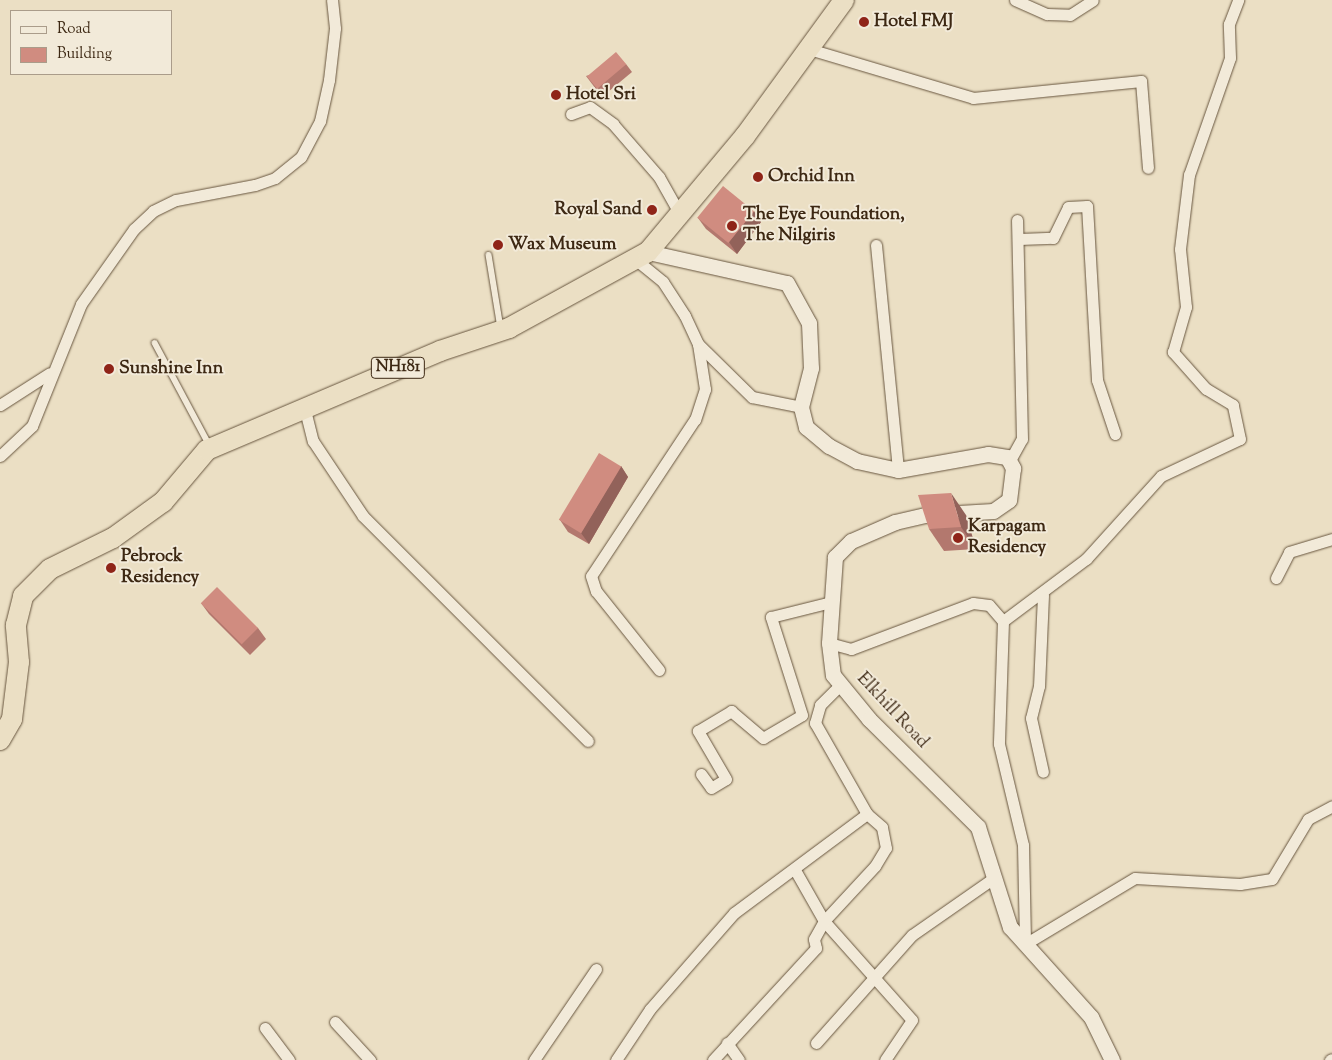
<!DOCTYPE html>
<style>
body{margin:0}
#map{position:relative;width:1332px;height:1060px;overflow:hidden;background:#ebdfc4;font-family:"Sorts Mill Goudy",serif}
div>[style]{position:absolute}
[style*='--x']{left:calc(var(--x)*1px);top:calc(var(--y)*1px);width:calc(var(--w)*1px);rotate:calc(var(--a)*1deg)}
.roads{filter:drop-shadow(0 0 1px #68563f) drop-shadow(0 0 1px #68563f)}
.lane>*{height:5.5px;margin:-2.75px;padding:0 2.75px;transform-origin:2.75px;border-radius:2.75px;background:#f2ead9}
.street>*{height:11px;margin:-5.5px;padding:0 5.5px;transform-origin:5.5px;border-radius:5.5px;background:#f2ead9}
.secondary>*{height:15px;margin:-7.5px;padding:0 7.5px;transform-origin:7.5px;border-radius:7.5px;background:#f2ead9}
.highway>*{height:20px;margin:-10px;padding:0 10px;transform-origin:10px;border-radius:10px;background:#ebdfc4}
.wall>*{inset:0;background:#b3786e}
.shaded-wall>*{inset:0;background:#92625a}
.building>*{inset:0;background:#d08c80;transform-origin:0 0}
.dots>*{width:14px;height:14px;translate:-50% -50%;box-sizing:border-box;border:2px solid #f2ead9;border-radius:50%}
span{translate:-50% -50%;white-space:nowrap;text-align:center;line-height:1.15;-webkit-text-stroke:4px #f2ead9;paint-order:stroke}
.shield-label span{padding:1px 4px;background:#f2ead9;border:1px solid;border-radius:4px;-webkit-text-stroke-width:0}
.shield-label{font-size:16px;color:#3d2813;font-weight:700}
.poi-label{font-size:18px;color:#3d2813;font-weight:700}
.left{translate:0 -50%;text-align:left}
.right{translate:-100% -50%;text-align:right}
.street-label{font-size:18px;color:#3d2813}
.legend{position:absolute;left:10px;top:10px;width:162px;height:65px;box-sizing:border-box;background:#f2ead9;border:1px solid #aa9c8a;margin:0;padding:6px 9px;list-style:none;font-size:15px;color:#3d2813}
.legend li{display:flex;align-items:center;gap:10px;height:25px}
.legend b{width:25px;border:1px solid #aa9c8a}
</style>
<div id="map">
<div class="roads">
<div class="lane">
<div style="--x:489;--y:255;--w:74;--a:80.7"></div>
<div style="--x:155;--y:343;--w:117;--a:61.9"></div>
</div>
<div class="street">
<div style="--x:1015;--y:0;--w:35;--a:24"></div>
<div style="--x:1047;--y:14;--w:23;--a:2"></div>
<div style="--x:1070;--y:15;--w:27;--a:-33"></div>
<div style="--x:809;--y:49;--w:171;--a:16.6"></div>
<div style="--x:973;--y:98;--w:169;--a:-5.8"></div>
<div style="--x:1141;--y:81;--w:87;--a:85.4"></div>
<div style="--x:571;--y:114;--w:20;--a:-20"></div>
<div style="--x:590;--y:107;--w:29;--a:36"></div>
<div style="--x:613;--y:124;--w:70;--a:49"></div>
<div style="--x:659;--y:177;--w:45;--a:60.6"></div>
<div style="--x:1019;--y:239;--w:34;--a:-2"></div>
<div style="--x:1053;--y:238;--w:34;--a:-64"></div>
<div style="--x:1068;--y:207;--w:19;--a:-3"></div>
<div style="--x:1087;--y:206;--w:174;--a:86.7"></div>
<div style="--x:1097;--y:380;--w:57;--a:71.6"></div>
<div style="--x:876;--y:245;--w:226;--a:84.4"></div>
<div style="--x:635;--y:259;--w:36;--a:39"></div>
<div style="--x:663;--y:282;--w:40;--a:57.1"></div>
<div style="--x:685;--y:316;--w:31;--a:65"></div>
<div style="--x:698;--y:344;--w:46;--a:81.2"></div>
<div style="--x:705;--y:389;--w:32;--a:108"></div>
<div style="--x:695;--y:419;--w:188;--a:123.5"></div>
<div style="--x:591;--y:576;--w:16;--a:72"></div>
<div style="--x:596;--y:591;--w:101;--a:51.4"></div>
<div style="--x:698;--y:344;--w:76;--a:44.5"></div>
<div style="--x:752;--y:397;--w:50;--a:11.5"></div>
<div style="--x:0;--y:405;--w:59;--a:-32.6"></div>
<div style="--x:304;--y:406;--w:36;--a:76"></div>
<div style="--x:313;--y:441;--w:90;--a:56.3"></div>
<div style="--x:363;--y:516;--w:318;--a:45"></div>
<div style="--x:0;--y:456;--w:44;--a:-43.2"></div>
<div style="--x:32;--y:426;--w:131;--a:-68.1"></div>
<div style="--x:81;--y:304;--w:92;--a:-54.8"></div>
<div style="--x:134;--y:229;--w:26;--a:-43"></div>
<div style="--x:153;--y:211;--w:25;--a:-26"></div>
<div style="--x:176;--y:200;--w:80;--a:-10.8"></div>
<div style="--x:255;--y:185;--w:21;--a:-19"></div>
<div style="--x:275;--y:178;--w:33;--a:-39"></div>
<div style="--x:301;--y:157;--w:41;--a:-62.2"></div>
<div style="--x:320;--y:121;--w:42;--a:-77.6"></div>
<div style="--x:329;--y:80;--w:52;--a:-83.4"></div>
<div style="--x:335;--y:28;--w:28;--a:-96"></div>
<div style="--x:1009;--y:462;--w:26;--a:-61"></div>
<div style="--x:1022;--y:439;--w:219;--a:-91.3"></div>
<div style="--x:1276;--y:578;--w:29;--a:-63"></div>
<div style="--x:1289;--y:552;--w:45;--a:-16.8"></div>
<div style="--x:1043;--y:595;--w:91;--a:92.5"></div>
<div style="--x:1039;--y:686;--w:33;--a:104"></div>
<div style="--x:1031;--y:718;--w:55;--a:77.5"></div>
<div style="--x:1003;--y:621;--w:104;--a:-36.8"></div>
<div style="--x:1086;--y:559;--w:112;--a:-47.9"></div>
<div style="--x:1161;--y:476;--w:87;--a:-25.1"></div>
<div style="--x:1240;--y:439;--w:35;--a:-102"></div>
<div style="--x:1233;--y:405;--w:31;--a:-149"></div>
<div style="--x:1206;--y:389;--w:50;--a:-131.7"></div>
<div style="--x:1173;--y:352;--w:47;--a:-73.9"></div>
<div style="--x:1186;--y:307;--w:58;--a:-95.9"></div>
<div style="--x:1180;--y:249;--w:75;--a:-83.1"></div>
<div style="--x:1189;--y:175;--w:124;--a:-70.7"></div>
<div style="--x:1230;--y:58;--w:34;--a:-92"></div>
<div style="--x:1229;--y:24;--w:26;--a:-69"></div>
<div style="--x:829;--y:643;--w:23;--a:15"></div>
<div style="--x:851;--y:649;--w:130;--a:-20.7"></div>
<div style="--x:973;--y:603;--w:16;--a:7"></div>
<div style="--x:989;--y:605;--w:21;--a:49"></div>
<div style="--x:1003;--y:621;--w:123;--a:91.9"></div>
<div style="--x:999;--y:744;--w:104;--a:76.6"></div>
<div style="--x:1023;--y:845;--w:99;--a:88.8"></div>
<div style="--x:1025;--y:944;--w:128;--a:-31"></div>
<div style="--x:1135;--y:878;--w:105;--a:3.3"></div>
<div style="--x:1240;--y:884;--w:32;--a:-9"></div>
<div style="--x:1272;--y:879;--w:70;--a:-59"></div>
<div style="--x:1308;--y:819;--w:27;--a:-28"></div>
<div style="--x:701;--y:774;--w:17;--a:54"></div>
<div style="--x:711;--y:788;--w:17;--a:-31"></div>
<div style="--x:726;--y:779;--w:56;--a:-120.3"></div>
<div style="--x:698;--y:731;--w:39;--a:-31"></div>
<div style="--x:731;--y:711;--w:42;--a:40.2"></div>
<div style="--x:763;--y:738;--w:45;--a:-30.5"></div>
<div style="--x:802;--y:715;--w:103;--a:-107.6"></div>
<div style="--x:771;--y:617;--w:62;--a:-14"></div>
<div style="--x:795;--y:870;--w:59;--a:60.4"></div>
<div style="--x:824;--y:921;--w:132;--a:48.4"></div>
<div style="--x:912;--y:1020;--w:48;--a:124"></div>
<div style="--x:335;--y:1022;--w:52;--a:47.4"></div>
<div style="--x:265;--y:1028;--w:40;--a:53"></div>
<div style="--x:727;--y:1043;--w:21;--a:55"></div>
<div style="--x:816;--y:1043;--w:144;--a:-48.4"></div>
<div style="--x:912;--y:935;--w:101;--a:-34.9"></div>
<div style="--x:534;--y:1060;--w:110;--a:-55.7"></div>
<div style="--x:616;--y:1060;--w:61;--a:-56.3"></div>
<div style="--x:650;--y:1009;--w:128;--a:-48.8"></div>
<div style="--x:734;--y:913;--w:166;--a:-36.7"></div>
<div style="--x:867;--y:814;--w:105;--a:-119.7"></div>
<div style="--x:815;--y:723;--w:19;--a:-74"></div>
<div style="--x:820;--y:705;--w:30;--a:-45"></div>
<div style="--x:713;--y:1060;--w:152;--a:-47.4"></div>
<div style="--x:816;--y:948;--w:9;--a:-103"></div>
<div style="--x:814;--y:939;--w:21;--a:-61"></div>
<div style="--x:824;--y:921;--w:75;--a:-47.2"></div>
<div style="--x:875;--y:866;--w:21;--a:-59"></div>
<div style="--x:886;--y:848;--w:21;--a:-101"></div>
<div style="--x:882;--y:827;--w:20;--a:-139"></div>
<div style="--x:1330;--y:1060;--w:2;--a:-27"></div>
</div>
<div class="secondary">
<div style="--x:648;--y:252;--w:142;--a:12.6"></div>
<div style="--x:787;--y:283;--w:46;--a:61.2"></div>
<div style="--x:809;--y:323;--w:45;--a:87.5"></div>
<div style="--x:811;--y:368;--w:40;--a:104.4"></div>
<div style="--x:801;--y:407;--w:21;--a:76"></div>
<div style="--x:806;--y:427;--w:30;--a:40"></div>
<div style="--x:829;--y:446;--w:32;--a:28"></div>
<div style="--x:857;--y:461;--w:42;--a:12.4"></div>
<div style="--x:898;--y:470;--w:91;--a:-10.1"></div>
<div style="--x:988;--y:454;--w:19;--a:9"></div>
<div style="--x:1007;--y:457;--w:13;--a:61"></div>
<div style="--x:1013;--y:468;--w:32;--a:97"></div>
<div style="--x:1009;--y:500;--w:19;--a:145"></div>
<div style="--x:993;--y:511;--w:68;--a:176.6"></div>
<div style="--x:925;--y:515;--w:31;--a:167"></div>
<div style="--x:895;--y:522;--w:48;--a:156.6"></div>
<div style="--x:851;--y:541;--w:23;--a:135"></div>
<div style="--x:835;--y:557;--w:86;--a:94"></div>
<div style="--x:829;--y:643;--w:32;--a:83"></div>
<div style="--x:833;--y:675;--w:57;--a:50.7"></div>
<div style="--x:869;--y:719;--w:153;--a:44.7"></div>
<div style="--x:978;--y:827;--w:105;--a:72.3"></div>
<div style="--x:1010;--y:927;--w:121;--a:48"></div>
<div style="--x:1091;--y:1017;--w:48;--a:64"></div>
</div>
<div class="highway">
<div style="--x:0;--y:740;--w:24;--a:-60"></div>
<div style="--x:12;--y:719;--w:57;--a:-83"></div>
<div style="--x:19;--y:662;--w:37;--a:-95"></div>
<div style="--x:16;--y:625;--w:30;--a:-76"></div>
<div style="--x:23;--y:596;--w:38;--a:-45"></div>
<div style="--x:50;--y:569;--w:70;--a:-26.2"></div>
<div style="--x:113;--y:538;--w:62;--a:-35.8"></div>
<div style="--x:163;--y:502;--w:68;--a:-49.8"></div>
<div style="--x:207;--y:450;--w:253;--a:-23"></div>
<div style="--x:440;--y:351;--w:73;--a:-18.4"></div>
<div style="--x:509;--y:328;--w:158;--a:-28.7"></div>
<div style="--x:648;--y:252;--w:151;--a:-50.1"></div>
<div style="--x:745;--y:136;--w:168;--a:-53.9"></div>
</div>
</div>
<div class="wall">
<div style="clip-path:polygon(626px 64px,632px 72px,602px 97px,586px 76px)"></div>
<div style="clip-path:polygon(698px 218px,761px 222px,737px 254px,706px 229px)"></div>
<div style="clip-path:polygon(621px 466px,628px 477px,589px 544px,568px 532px,560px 520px)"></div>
<div style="clip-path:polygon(966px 515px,976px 549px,944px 551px,929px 529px)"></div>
<div style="clip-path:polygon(201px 603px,258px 628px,266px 639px,250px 655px,209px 614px)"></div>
</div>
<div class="shaded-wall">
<div style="clip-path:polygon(754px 211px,761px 222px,737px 254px,729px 242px)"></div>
<div style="clip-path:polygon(621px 466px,628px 477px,589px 544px,581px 533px)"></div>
<div style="clip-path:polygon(951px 493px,966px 515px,976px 549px,961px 527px)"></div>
</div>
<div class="building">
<div style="left:616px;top:52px;width:16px;height:38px;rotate:50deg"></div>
<div style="left:723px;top:186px;width:40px;height:41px;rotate:39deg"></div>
<div style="left:599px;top:453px;width:26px;height:78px;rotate:31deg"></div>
<div style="clip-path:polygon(951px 493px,961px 527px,929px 529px,918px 495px)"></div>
<div style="left:217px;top:587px;width:58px;height:23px;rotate:45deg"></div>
</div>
<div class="dots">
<div style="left:864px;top:22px;background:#8f2418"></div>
<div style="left:556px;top:95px;background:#8f2418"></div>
<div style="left:758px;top:177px;background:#8f2418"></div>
<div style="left:652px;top:210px;background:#8f2418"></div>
<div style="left:732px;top:226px;background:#8f2418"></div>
<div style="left:498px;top:245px;background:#8f2418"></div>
<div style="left:109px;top:369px;background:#8f2418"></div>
<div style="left:958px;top:538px;background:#8f2418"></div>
<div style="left:111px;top:568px;background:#8f2418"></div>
</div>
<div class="shield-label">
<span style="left:398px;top:368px">NH181</span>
</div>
<div class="poi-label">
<span class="left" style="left:874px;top:22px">Hotel FMJ</span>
<span class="left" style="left:566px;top:95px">Hotel Sri</span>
<span class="left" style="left:768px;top:177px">Orchid Inn</span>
<span class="right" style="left:642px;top:210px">Royal Sand</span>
<span class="left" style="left:743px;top:226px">The Eye Foundation,<br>The Nilgiris</span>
<span class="left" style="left:508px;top:245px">Wax Museum</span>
<span class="left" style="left:119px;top:369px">Sunshine Inn</span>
<span class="left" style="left:968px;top:538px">Karpagam<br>Residency</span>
<span class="left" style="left:121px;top:568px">Pebrock<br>Residency</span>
</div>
<div class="street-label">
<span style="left:892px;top:711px;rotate:47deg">Elkhill Road</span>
</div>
<ul class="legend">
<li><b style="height:6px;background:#f2ead9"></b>Road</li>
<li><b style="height:14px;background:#d08c80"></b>Building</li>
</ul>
</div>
